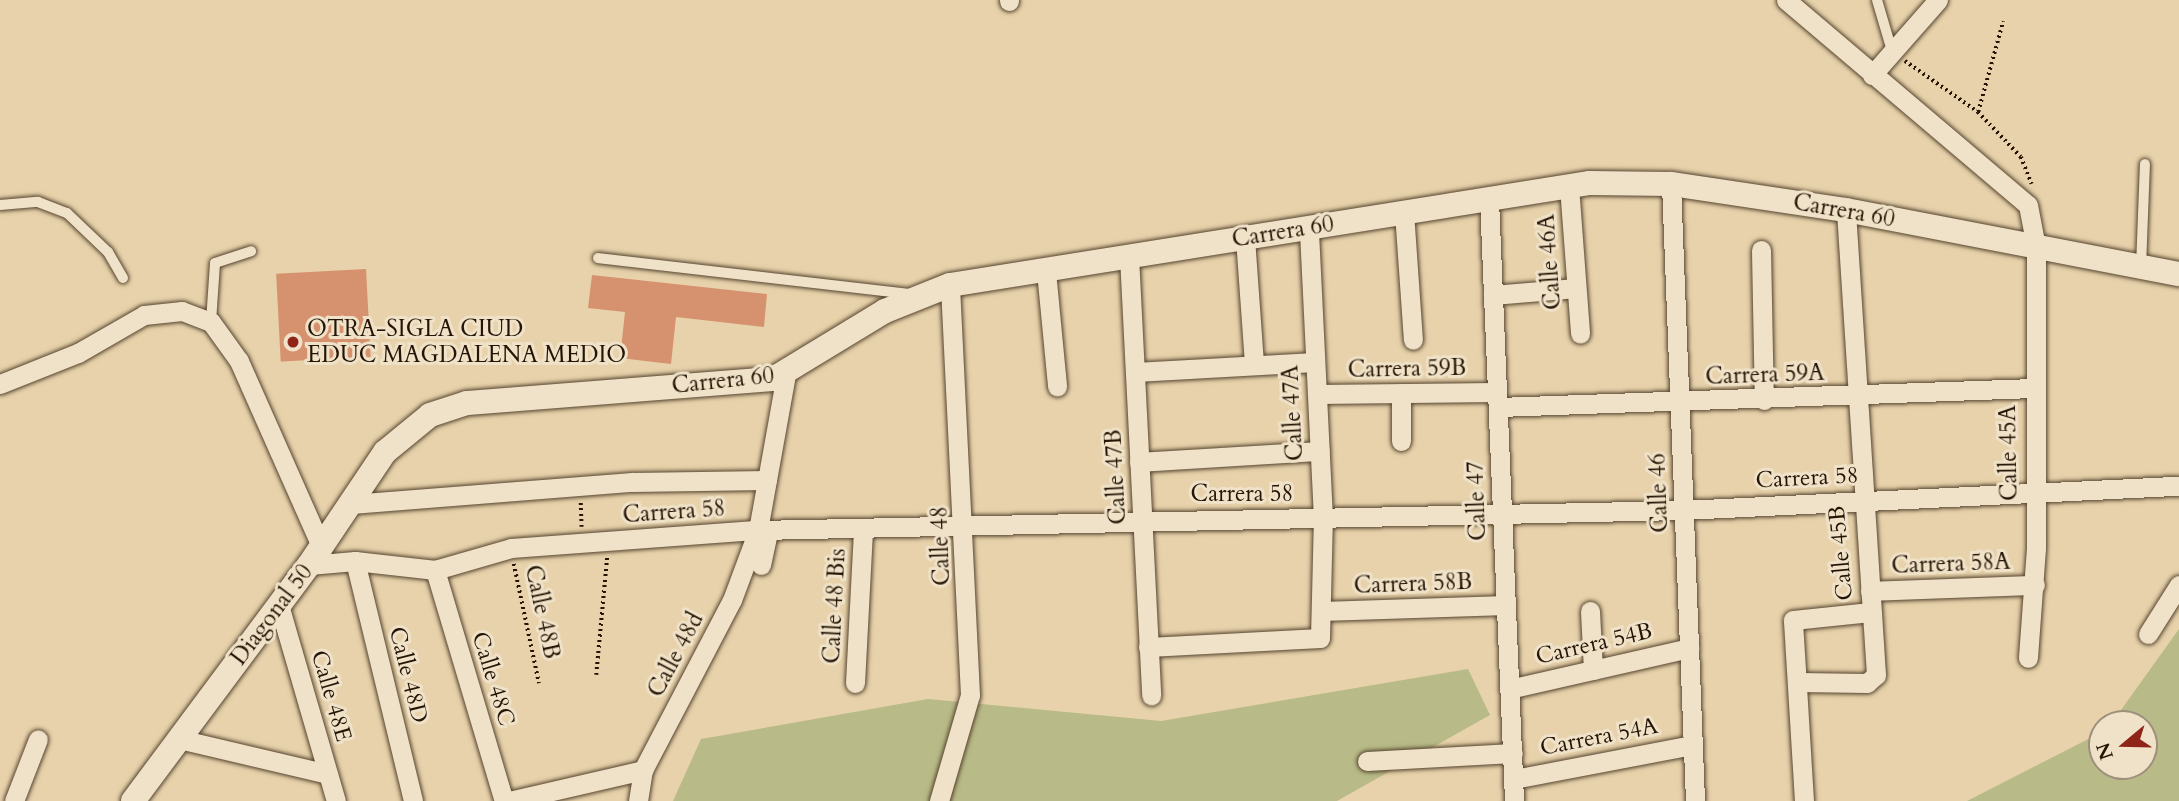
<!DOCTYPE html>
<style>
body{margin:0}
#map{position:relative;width:2179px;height:801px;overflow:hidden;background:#e7d2ab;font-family:Cardo,serif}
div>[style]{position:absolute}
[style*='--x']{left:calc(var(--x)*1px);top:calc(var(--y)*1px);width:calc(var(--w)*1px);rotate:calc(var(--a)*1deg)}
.green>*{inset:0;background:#b8bb87}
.building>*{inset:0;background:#d6926f;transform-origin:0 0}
.path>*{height:3.5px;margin-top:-1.75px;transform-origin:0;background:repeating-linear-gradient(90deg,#251404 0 2px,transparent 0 5.5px)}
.roads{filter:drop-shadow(0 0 2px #56442e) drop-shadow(0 0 2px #56442e)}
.service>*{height:10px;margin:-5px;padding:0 5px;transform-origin:5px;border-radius:5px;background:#efe2c8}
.minor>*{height:19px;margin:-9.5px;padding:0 9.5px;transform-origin:9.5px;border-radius:9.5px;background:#efe2c8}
.tertiary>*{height:24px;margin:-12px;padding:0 12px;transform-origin:12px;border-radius:12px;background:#efe2c8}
.dots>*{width:19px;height:19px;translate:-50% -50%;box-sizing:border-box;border:4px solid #efe2c8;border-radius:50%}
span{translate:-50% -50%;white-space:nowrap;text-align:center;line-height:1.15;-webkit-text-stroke:6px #efe2c8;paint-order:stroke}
.street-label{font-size:23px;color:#251404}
.poi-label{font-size:23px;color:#251404}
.left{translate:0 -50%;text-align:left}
.north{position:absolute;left:2088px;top:710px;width:70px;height:70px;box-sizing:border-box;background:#efe2c8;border:2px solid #9e907a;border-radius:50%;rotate:251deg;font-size:19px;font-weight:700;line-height:28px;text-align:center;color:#251404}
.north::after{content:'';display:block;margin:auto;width:24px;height:32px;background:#8f2418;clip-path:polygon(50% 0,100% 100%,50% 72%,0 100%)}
</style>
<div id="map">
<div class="green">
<div style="clip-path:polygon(2179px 629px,2179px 801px,1967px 801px,2102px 732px,2102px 766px,2144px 766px,2144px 724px,2111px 724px)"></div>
<div style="clip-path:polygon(1468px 669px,1490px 715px,1337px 801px,673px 801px,701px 739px,928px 699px,1161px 721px)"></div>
</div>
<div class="building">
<div style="left:366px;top:269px;width:88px;height:90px;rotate:87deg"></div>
<div style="clip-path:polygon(592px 275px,767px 294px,764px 327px,676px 317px,671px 364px,620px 358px,625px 312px,588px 308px)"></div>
</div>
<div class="path">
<div style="--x:1905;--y:61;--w:89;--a:34.9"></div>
<div style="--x:1978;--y:112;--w:62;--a:46.3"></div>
<div style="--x:2021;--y:157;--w:29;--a:68"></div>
<div style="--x:1978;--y:112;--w:94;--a:-74.6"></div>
<div style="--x:581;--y:503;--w:24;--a:88"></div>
<div style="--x:514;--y:564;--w:122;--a:78.1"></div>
<div style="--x:596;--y:675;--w:119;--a:-84.7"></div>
</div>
<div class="roads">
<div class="service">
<div style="--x:1877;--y:0;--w:53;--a:73.6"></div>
<div style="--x:0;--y:205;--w:38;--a:-5"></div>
<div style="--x:38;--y:202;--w:31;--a:21"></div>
<div style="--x:67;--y:213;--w:57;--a:43.6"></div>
<div style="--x:108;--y:252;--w:30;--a:60"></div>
<div style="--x:598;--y:258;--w:315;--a:6.6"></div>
<div style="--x:2141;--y:267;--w:103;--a:-87.8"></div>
<div style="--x:211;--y:322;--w:59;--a:-86.1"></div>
<div style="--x:215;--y:263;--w:38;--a:-18"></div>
</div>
<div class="minor">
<div style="--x:1009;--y:0;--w:1;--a:90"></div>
<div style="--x:1786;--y:0;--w:317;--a:40.3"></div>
<div style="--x:2028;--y:205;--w:43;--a:79.2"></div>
<div style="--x:2036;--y:247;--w:301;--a:90"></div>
<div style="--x:2036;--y:548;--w:110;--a:94.2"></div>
<div style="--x:1872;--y:75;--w:100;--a:-48.7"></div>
<div style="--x:1671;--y:184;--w:617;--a:87.77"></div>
<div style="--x:1569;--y:186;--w:148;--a:85.7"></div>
<div style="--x:1489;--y:199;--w:603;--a:87.62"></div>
<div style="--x:1404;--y:212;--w:128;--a:86"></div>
<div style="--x:1245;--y:238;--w:127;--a:85.9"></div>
<div style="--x:1761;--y:250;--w:150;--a:88.9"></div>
<div style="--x:1129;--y:256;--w:440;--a:87.1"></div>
<div style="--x:1046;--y:271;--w:116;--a:84.5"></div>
<div style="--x:1493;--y:295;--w:83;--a:-4.8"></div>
<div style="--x:1135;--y:372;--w:180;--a:-3.2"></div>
<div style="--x:0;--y:384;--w:84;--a:-21.7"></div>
<div style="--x:78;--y:353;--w:76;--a:-29.9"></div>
<div style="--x:144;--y:315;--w:38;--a:-6"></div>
<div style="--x:182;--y:311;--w:31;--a:21"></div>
<div style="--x:211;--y:322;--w:48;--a:54.3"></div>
<div style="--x:239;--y:361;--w:205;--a:66.1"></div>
<div style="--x:1317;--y:394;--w:180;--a:-0.6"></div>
<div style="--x:1498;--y:407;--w:535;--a:-2.03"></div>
<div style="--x:1401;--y:441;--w:48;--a:-90"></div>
<div style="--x:1139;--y:462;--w:181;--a:-3.5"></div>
<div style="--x:351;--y:504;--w:282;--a:-4.5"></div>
<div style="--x:632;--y:482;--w:135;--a:-0.8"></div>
<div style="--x:355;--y:561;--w:247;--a:76.4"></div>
<div style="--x:309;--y:565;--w:46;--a:-5"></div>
<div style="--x:355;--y:561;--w:81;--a:6.4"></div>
<div style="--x:435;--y:570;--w:79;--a:-16.1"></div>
<div style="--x:511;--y:548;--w:248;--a:-4.2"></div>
<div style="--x:758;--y:530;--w:925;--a:-1.24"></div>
<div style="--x:1683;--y:510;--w:497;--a:-2.8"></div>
<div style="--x:761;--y:565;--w:35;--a:-78"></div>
<div style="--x:435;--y:570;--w:241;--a:73.4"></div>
<div style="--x:1870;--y:591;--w:165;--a:-2.1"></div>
<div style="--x:279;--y:605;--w:204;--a:73.8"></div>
<div style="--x:1323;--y:611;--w:182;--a:-1.9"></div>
<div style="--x:1590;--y:611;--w:59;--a:87.1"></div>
<div style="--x:2148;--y:634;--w:58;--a:-57.7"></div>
<div style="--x:1148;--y:647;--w:172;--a:-3"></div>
<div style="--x:1320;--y:638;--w:120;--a:-88.6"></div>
<div style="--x:1323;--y:518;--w:290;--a:-92.8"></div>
<div style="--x:1798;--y:682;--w:69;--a:0.8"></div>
<div style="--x:1867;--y:683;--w:12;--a:-42"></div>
<div style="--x:1876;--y:675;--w:466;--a:-93.7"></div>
<div style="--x:855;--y:683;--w:151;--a:-87"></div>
<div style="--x:1509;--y:689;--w:185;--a:-12.8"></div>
<div style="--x:179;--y:739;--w:153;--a:13.2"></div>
<div style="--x:1367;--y:761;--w:146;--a:-3.1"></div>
<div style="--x:1514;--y:779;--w:182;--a:-10.8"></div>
<div style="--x:14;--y:801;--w:66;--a:-68.8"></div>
<div style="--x:509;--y:801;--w:138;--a:-13"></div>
<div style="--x:638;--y:801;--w:31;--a:-81"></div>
<div style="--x:643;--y:770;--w:192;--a:-62.4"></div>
<div style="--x:732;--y:600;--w:75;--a:-69.6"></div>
<div style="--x:758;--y:530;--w:158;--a:-79.8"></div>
<div style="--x:939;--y:801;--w:110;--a:-73.7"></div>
<div style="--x:970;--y:695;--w:410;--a:-92.8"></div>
<div style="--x:1804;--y:801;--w:181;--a:-93.5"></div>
<div style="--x:1793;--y:620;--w:78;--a:-5.9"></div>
</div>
<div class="tertiary">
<div style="--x:133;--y:801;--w:294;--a:-53.3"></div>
<div style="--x:309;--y:565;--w:136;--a:-56.1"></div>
<div style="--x:385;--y:452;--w:58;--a:-39.4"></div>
<div style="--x:430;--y:415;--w:39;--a:-18"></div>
<div style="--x:467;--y:403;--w:307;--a:-4.5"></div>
<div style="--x:773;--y:379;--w:131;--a:-31.3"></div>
<div style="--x:885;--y:311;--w:70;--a:-21.8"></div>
<div style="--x:950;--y:285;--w:648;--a:-9.06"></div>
<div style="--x:1590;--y:183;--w:81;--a:0.7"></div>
<div style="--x:1671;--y:184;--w:177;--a:8.5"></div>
<div style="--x:1846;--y:210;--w:339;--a:10.9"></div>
</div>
</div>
<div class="dots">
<div style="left:293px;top:342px;background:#8f2418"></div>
</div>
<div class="street-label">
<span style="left:1844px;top:211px;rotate:10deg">Carrera 60</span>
<span style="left:1283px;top:232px;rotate:-9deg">Carrera 60</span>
<span style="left:1550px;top:262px;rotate:-94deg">Calle 46A</span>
<span style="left:1407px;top:369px;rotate:-1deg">Carrera 59B</span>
<span style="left:1765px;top:375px;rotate:-2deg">Carrera 59A</span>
<span style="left:723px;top:381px;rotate:-6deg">Carrera 60</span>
<span style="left:1293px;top:413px;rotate:-93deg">Calle 47A</span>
<span style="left:2009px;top:453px;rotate:-91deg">Calle 45A</span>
<span style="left:1116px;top:477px;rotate:-93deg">Calle 47B</span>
<span style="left:1807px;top:478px;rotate:-3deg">Carrera 58</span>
<span style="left:1659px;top:493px;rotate:-92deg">Calle 46</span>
<span style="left:1242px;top:494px">Carrera 58</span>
<span style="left:1477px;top:501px;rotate:-92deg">Calle 47</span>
<span style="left:674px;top:512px;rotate:-4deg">Carrera 58</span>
<span style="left:941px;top:546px;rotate:-92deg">Calle 48</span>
<span style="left:1841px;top:553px;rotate:-95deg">Calle 45B</span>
<span style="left:1951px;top:564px;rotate:-2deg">Carrera 58A</span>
<span style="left:1413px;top:584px;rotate:-2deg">Carrera 58B</span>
<span style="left:835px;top:606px;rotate:-87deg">Calle 48 Bis</span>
<span style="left:542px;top:612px;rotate:78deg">Calle 48B</span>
<span style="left:272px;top:615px;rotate:-53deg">Diagonal 50</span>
<span style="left:1594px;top:644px;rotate:-13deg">Carrera 54B</span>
<span style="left:676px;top:655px;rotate:-62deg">Calle 48d</span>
<span style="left:408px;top:675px;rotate:76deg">Calle 48D</span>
<span style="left:493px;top:679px;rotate:73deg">Calle 48C</span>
<span style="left:331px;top:696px;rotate:74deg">Calle 48E</span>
<span style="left:1599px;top:737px;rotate:-11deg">Carrera 54A</span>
</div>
<div class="poi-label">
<span class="left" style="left:307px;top:342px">OTRA-SIGLA CIUD<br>EDUC MAGDALENA MEDIO</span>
</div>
<div class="north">N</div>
</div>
